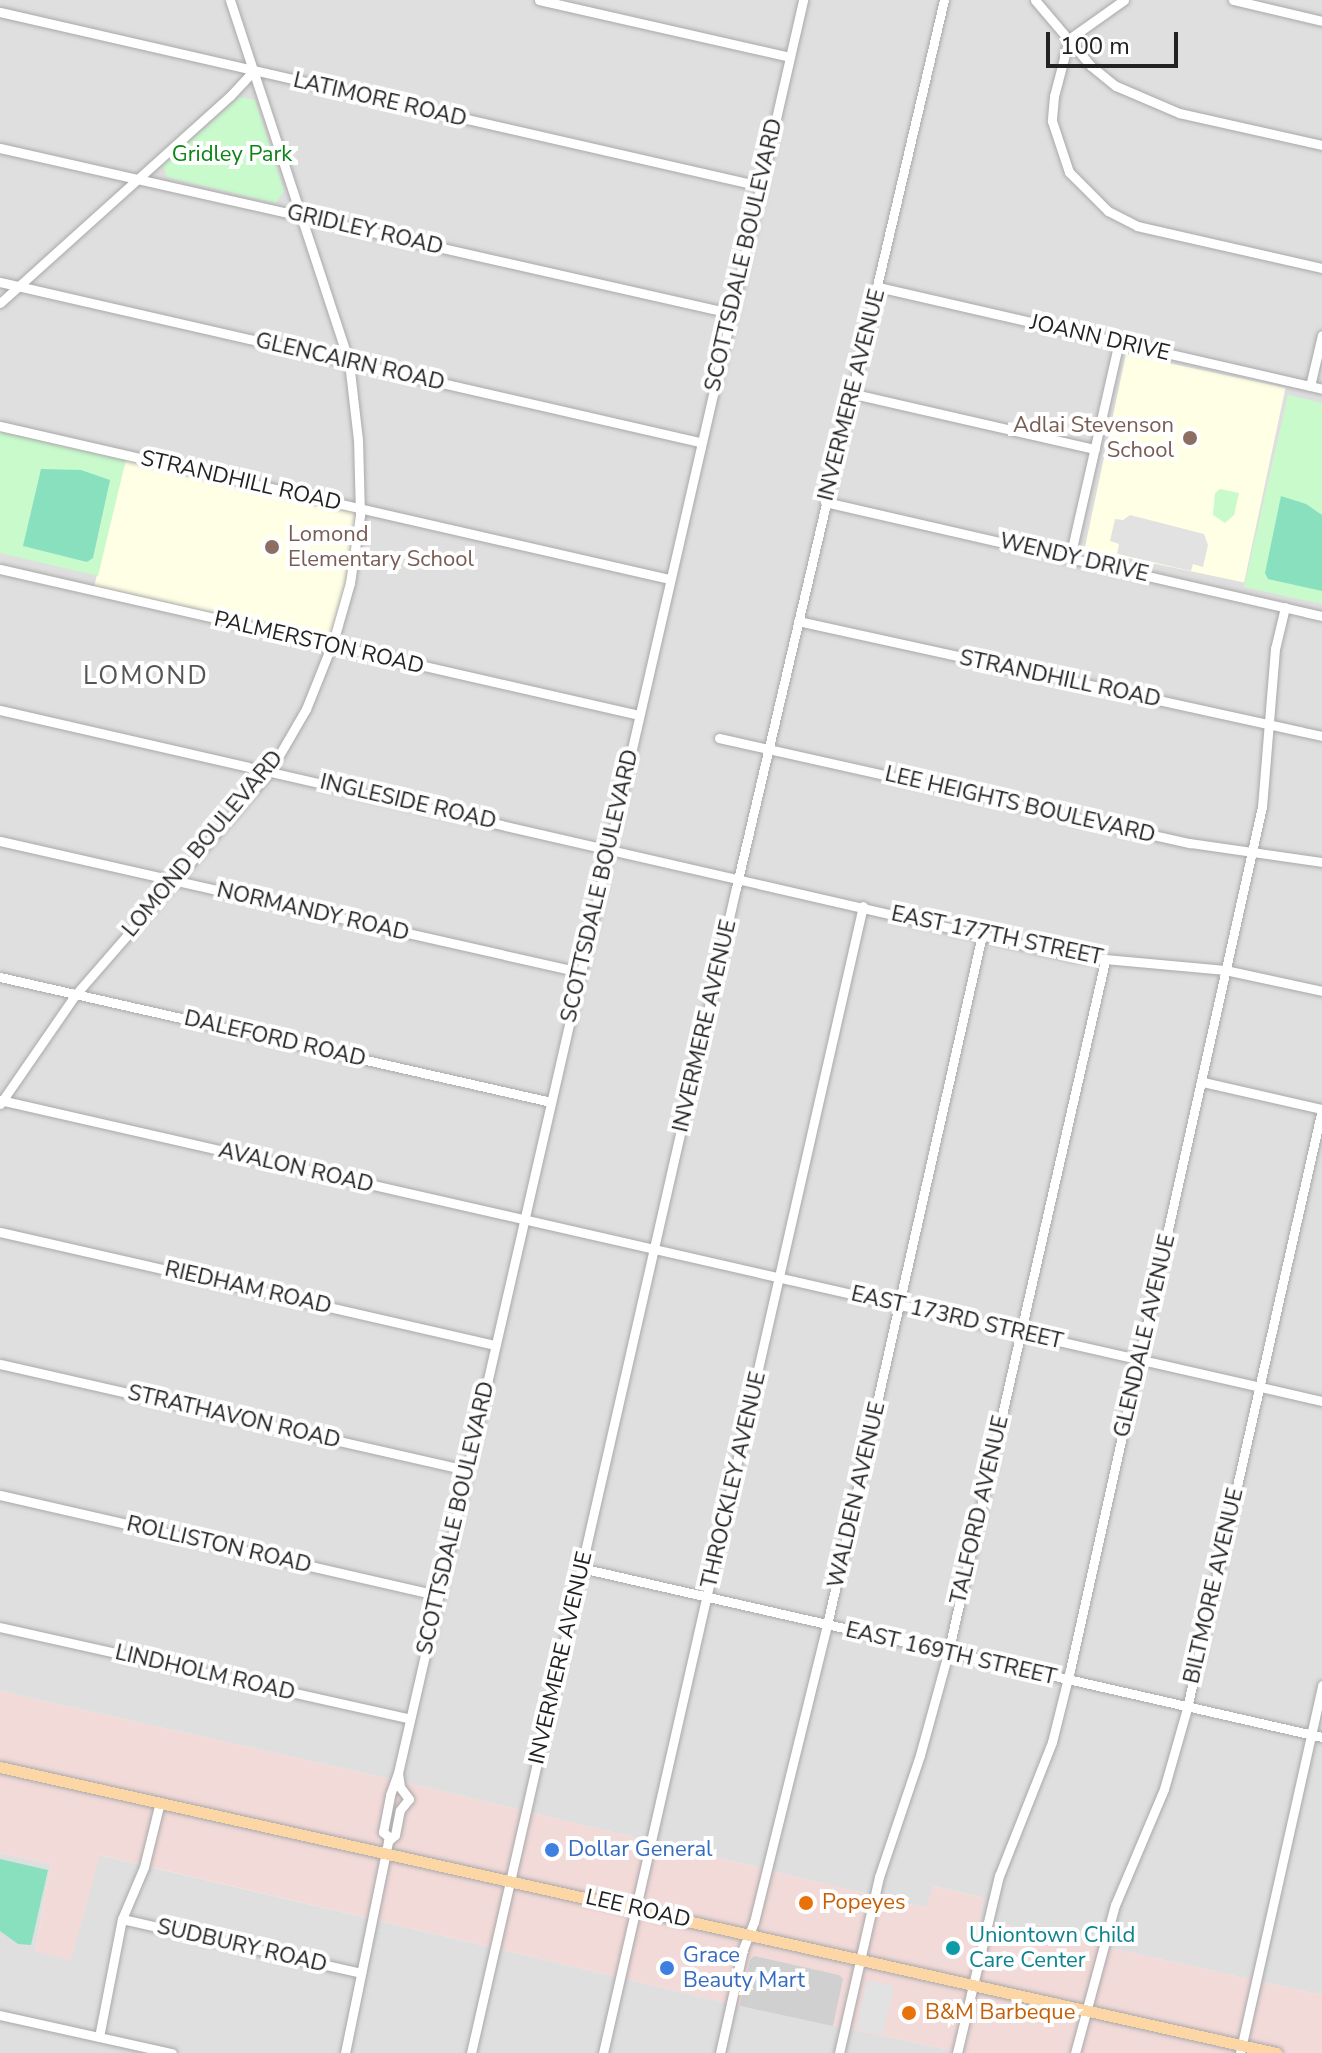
<!DOCTYPE html>
<style>
body{margin:0}
#map{position:relative;width:1322px;height:2053px;overflow:hidden;background:#f2efe9;font-family:"Nunito Sans",sans-serif}
div>[style]{position:absolute}
[style*='--x']{left:calc(var(--x)*1px);top:calc(var(--y)*1px);width:calc(var(--w)*1px);rotate:calc(var(--a)*1deg)}
.residential>*{inset:0;background:#e0dfdf}
.commercial>*{inset:0;background:#f2dad9}
.education>*{inset:0;background:#ffffe5;transform-origin:0 0}
.religious>*{inset:0;background:#d0d0d0}
.park>*{inset:0;background:#c8facc}
.pitch>*{inset:0;background:#88e0be}
.parking>*{inset:0;background:#e2e2e2;transform-origin:0 0}
.roads{filter:drop-shadow(0 0 2px #a9a9a9) drop-shadow(0 0 2px #a9a9a9)}
.minor>*{height:9px;margin:-4.5px;padding:0 4.5px;transform-origin:4.5px;border-radius:4.5px;background:#fff}
.major>*{height:11px;margin:-5.5px;padding:0 5.5px;transform-origin:5.5px;border-radius:5.5px;background:#fcd6a4}
.dots>*{width:22px;height:22px;translate:-50% -50%;box-sizing:border-box;border:4px solid #fff;border-radius:50%}
span{translate:-50% -50%;white-space:nowrap;text-align:center;line-height:1.15;-webkit-text-stroke:8px #fff;paint-order:stroke}
.street-label{font-size:22px;color:#222}
.park-label{font-size:22px;color:#0c8416}
.education-label{font-size:22px;color:#785e54}
.right{translate:-100% -50%;text-align:right}
.left{translate:0 -50%;text-align:left}
.shop-label{font-size:22px;color:#366cbe}
.food-label{font-size:22px;color:#c56008}
.culture-label{font-size:22px;color:#0d838f}
.quarter-label{font-size:26px;color:#555;letter-spacing:2px}
.scale{position:absolute;left:1046px;top:32px;width:132px;height:36px;box-sizing:border-box;border:4px solid #222;border-top:0;padding-left:10px;font-size:24px;line-height:28px;white-space:nowrap;color:#222;-webkit-text-stroke:6px #fff;paint-order:stroke}
</style>
<div id="map">
<div class="residential">
<div style="clip-path:polygon(0 0,1322px 0,1322px 1995px,980px 1919px,984px 1898px,934px 1886px,926px 1908px,421px 1786px,0 1691px)"></div>
<div style="clip-path:polygon(0 1853px,51px 1864px,35px 1950px,71px 1959px,99px 1855px,740px 2006px,964px 2053px,0 2053px)"></div>
</div>
<div class="commercial">
<div style="clip-path:polygon(0 1691px,421px 1786px,926px 1908px,933px 1886px,984px 1898px,980px 1919px,1322px 1995px,1322px 2053px,964px 2053px,740px 2006px,100px 1855px,71px 1960px,35px 1951px,51px 1864px,0 1853px)"></div>
</div>
<div class="education">
<div style="left:1126px;top:354px;width:163px;height:199px;rotate:12deg"></div>
<div style="clip-path:polygon(127px 455px,359px 508px,350px 583px,330px 647px,93px 591px)"></div>
</div>
<div class="religious">
<div style="clip-path:polygon(754px 1956px,839px 1975px,843px 1979px,833px 2026px,740px 2006px,750px 1960px)"></div>
</div>
<div class="park">
<div style="clip-path:polygon(240px 97px,255px 100px,284px 191px,276px 203px,167px 177px,163px 165px)"></div>
<div style="clip-path:polygon(1288px 395px,1322px 403px,1322px 604px,1244px 587px)"></div>
<div style="clip-path:polygon(0 432px,127px 455px,98px 576px,0 553px)"></div>
<div style="clip-path:polygon(1220px 489px,1239px 493px,1234px 515px,1225px 523px,1213px 515px,1215px 493px)"></div>
</div>
<div class="pitch">
<div style="clip-path:polygon(41px 469px,81px 470px,110px 480px,93px 558px,87px 562px,23px 546px)"></div>
<div style="clip-path:polygon(1281px 496px,1306px 504px,1322px 515px,1322px 591px,1268px 579px,1265px 573px)"></div>
<div style="clip-path:polygon(0 1859px,48px 1870px,31px 1945px,18px 1944px,0 1931px)"></div>
</div>
<div class="parking">
<div style="clip-path:polygon(1130px 515px,1204px 534px,1208px 545px,1203px 567px,1193px 564px,1191px 571px,1117px 554px,1119px 544px,1110px 541px,1115px 519px,1123px 520px)"></div>
<div style="left:867px;top:1980px;width:28px;height:50px;rotate:13deg"></div>
</div>
<div class="roads">
<div class="minor">
<div style="--x:539;--y:0;--w:257;--a:12.8"></div>
<div style="--x:1035;--y:0;--w:87;--a:49.7"></div>
<div style="--x:1091;--y:66;--w:32;--a:39"></div>
<div style="--x:1116;--y:86;--w:69;--a:23.2"></div>
<div style="--x:1179;--y:113;--w:147;--a:12.6"></div>
<div style="--x:1124;--y:0;--w:67;--a:144.7"></div>
<div style="--x:1069;--y:39;--w:59;--a:104.7"></div>
<div style="--x:1054;--y:96;--w:25;--a:95"></div>
<div style="--x:1052;--y:121;--w:54;--a:71.6"></div>
<div style="--x:1069;--y:172;--w:55;--a:45"></div>
<div style="--x:1108;--y:211;--w:33;--a:27"></div>
<div style="--x:1137;--y:226;--w:190;--a:12.8"></div>
<div style="--x:1233;--y:0;--w:91;--a:13.3"></div>
<div style="--x:0;--y:12;--w:780;--a:12.9"></div>
<div style="--x:0;--y:148;--w:748;--a:12.74"></div>
<div style="--x:0;--y:282;--w:718;--a:12.88"></div>
<div style="--x:878;--y:287;--w:456;--a:12.9"></div>
<div style="--x:0;--y:303;--w:309;--a:-42"></div>
<div style="--x:230;--y:96;--w:34;--a:-47"></div>
<div style="--x:1310;--y:386;--w:52;--a:-76.8"></div>
<div style="--x:854;--y:394;--w:247;--a:12.9"></div>
<div style="--x:0;--y:426;--w:686;--a:12.88"></div>
<div style="--x:825;--y:502;--w:510;--a:12.92"></div>
<div style="--x:1070;--y:557;--w:221;--a:-77.2"></div>
<div style="--x:0;--y:569;--w:655;--a:12.87"></div>
<div style="--x:798;--y:621;--w:536;--a:12.38"></div>
<div style="--x:0;--y:710;--w:1100;--a:12.92"></div>
<div style="--x:1072;--y:956;--w:154;--a:5.2"></div>
<div style="--x:1225;--y:970;--w:99;--a:12.2"></div>
<div style="--x:719;--y:738;--w:483;--a:12.6"></div>
<div style="--x:1190;--y:843;--w:133;--a:8.2"></div>
<div style="--x:0;--y:841;--w:595;--a:12.73"></div>
<div style="--x:0;--y:977;--w:565;--a:12.78"></div>
<div style="--x:1203;--y:1082;--w:122;--a:12.8"></div>
<div style="--x:0;--y:1100;--w:1356;--a:12.83"></div>
<div style="--x:0;--y:1104;--w:134;--a:-55.4"></div>
<div style="--x:76;--y:994;--w:296;--a:-49"></div>
<div style="--x:270;--y:771;--w:72;--a:-59.9"></div>
<div style="--x:306;--y:709;--w:75;--a:-68.2"></div>
<div style="--x:334;--y:639;--w:58;--a:-74.1"></div>
<div style="--x:350;--y:583;--w:69;--a:-81.6"></div>
<div style="--x:360;--y:515;--w:75;--a:-91.5"></div>
<div style="--x:358;--y:440;--w:79;--a:-96.6"></div>
<div style="--x:349;--y:362;--w:381;--a:-108.2"></div>
<div style="--x:0;--y:1232;--w:508;--a:12.86"></div>
<div style="--x:0;--y:1364;--w:480;--a:12.8"></div>
<div style="--x:0;--y:1495;--w:449;--a:12.9"></div>
<div style="--x:581;--y:1568;--w:760;--a:12.85"></div>
<div style="--x:0;--y:1627;--w:420;--a:12.6"></div>
<div style="--x:389;--y:1837;--w:8;--a:-140"></div>
<div style="--x:383;--y:1832;--w:38;--a:-79"></div>
<div style="--x:390;--y:1795;--w:23;--a:-70"></div>
<div style="--x:398;--y:1773;--w:1819;--a:-77.13"></div>
<div style="--x:122;--y:1919;--w:245;--a:12.7"></div>
<div style="--x:0;--y:2015;--w:176;--a:12.5"></div>
<div style="--x:99;--y:2037;--w:120;--a:-79"></div>
<div style="--x:122;--y:1919;--w:56;--a:-67.1"></div>
<div style="--x:144;--y:1867;--w:67;--a:-76.2"></div>
<div style="--x:345;--y:2053;--w:216;--a:-78.5"></div>
<div style="--x:388;--y:1841;--w:9;--a:-41"></div>
<div style="--x:395;--y:1835;--w:25;--a:-79"></div>
<div style="--x:400;--y:1810;--w:14;--a:-51"></div>
<div style="--x:409;--y:1799;--w:15;--a:-127"></div>
<div style="--x:400;--y:1787;--w:14;--a:-98"></div>
<div style="--x:471;--y:2053;--w:1195;--a:-77.19"></div>
<div style="--x:736;--y:888;--w:912;--a:-76.82"></div>
<div style="--x:603;--y:2053;--w:1176;--a:-77.23"></div>
<div style="--x:720;--y:2053;--w:107;--a:-77.5"></div>
<div style="--x:743;--y:1949;--w:29;--a:-68"></div>
<div style="--x:754;--y:1922;--w:306;--a:-76.2"></div>
<div style="--x:827;--y:1625;--w:707;--a:-77.34"></div>
<div style="--x:839;--y:2053;--w:180;--a:-77.2"></div>
<div style="--x:879;--y:1877;--w:129;--a:-71.4"></div>
<div style="--x:920;--y:1755;--w:106;--a:-74.6"></div>
<div style="--x:948;--y:1653;--w:710;--a:-77.22"></div>
<div style="--x:957;--y:2053;--w:182;--a:-76.7"></div>
<div style="--x:999;--y:1876;--w:144;--a:-68.4"></div>
<div style="--x:1052;--y:1742;--w:74;--a:-76"></div>
<div style="--x:1070;--y:1670;--w:884;--a:-77.46"></div>
<div style="--x:1262;--y:807;--w:159;--a:-85.3"></div>
<div style="--x:1275;--y:649;--w:43;--a:-76.6"></div>
<div style="--x:1075;--y:2053;--w:153;--a:-74.9"></div>
<div style="--x:1115;--y:1905;--w:126;--a:-67.1"></div>
<div style="--x:1164;--y:1789;--w:84;--a:-74.1"></div>
<div style="--x:1187;--y:1708;--w:614;--a:-77.3"></div>
<div style="--x:1240;--y:2053;--w:377;--a:-77.4"></div>
</div>
<div class="major">
<div style="--x:0;--y:1767;--w:1308;--a:12.63"></div>
</div>
</div>
<div class="dots">
<div style="left:1190px;top:438px;background:#8d6e63"></div>
<div style="left:272px;top:547px;background:#8d6e63"></div>
<div style="left:552px;top:1850px;background:#3f7fe0"></div>
<div style="left:806px;top:1903px;background:#e8710a"></div>
<div style="left:953px;top:1948px;background:#0f9aa8"></div>
<div style="left:667px;top:1968px;background:#3f7fe0"></div>
<div style="left:909px;top:2013px;background:#e8710a"></div>
</div>
<div class="street-label">
<span style="left:380px;top:100px;rotate:13deg">LATIMORE ROAD</span>
<span style="left:365px;top:230px;rotate:13deg">GRIDLEY ROAD</span>
<span style="left:744px;top:255px;rotate:-77deg">SCOTTSDALE BOULEVARD</span>
<span style="left:1100px;top:338px;rotate:13deg">JOANN DRIVE</span>
<span style="left:350px;top:362px;rotate:13deg">GLENCAIRN ROAD</span>
<span style="left:852px;top:395px;rotate:-76deg">INVERMERE AVENUE</span>
<span style="left:241px;top:481px;rotate:13deg">STRANDHILL ROAD</span>
<span style="left:1074px;top:558px;rotate:13deg">WENDY DRIVE</span>
<span style="left:319px;top:643px;rotate:13deg">PALMERSTON ROAD</span>
<span style="left:1060px;top:679px;rotate:12deg">STRANDHILL ROAD</span>
<span style="left:408px;top:802px;rotate:13deg">INGLESIDE ROAD</span>
<span style="left:1020px;top:805px;rotate:13deg">LEE HEIGHTS BOULEVARD</span>
<span style="left:203px;top:844px;rotate:-50deg">LOMOND BOULEVARD</span>
<span style="left:600px;top:886px;rotate:-77deg">SCOTTSDALE BOULEVARD</span>
<span style="left:313px;top:912px;rotate:13deg">NORMANDY ROAD</span>
<span style="left:997px;top:936px;rotate:12deg">EAST 177TH STREET</span>
<span style="left:705px;top:1026px;rotate:-77deg">INVERMERE AVENUE</span>
<span style="left:275px;top:1039px;rotate:13deg">DALEFORD ROAD</span>
<span style="left:296px;top:1168px;rotate:13deg">AVALON ROAD</span>
<span style="left:248px;top:1288px;rotate:13deg">RIEDHAM ROAD</span>
<span style="left:957px;top:1318px;rotate:13deg">EAST 173RD STREET</span>
<span style="left:1145px;top:1336px;rotate:-77deg">GLENDALE AVENUE</span>
<span style="left:234px;top:1417px;rotate:13deg">STRATHAVON ROAD</span>
<span style="left:734px;top:1480px;rotate:-77deg">THROCKLEY AVENUE</span>
<span style="left:857px;top:1495px;rotate:-77deg">WALDEN AVENUE</span>
<span style="left:980px;top:1510px;rotate:-77deg">TALFORD AVENUE</span>
<span style="left:456px;top:1518px;rotate:-77deg">SCOTTSDALE BOULEVARD</span>
<span style="left:219px;top:1545px;rotate:13deg">ROLLISTON ROAD</span>
<span style="left:1214px;top:1586px;rotate:-77deg">BILTMORE AVENUE</span>
<span style="left:951px;top:1654px;rotate:13deg">EAST 169TH STREET</span>
<span style="left:561px;top:1658px;rotate:-77deg">INVERMERE AVENUE</span>
<span style="left:205px;top:1673px;rotate:13deg">LINDHOLM ROAD</span>
<span style="left:638px;top:1909px;rotate:13deg">LEE ROAD</span>
<span style="left:242px;top:1946px;rotate:13deg">SUDBURY ROAD</span>
</div>
<div class="park-label">
<span style="left:232px;top:155px">Gridley Park</span>
</div>
<div class="education-label">
<span class="right" style="left:1174px;top:438px">Adlai Stevenson<br>School</span>
<span class="left" style="left:288px;top:547px">Lomond<br>Elementary School</span>
</div>
<div class="shop-label">
<span class="left" style="left:568px;top:1850px">Dollar General</span>
<span class="left" style="left:683px;top:1968px">Grace<br>Beauty Mart</span>
</div>
<div class="food-label">
<span class="left" style="left:822px;top:1903px">Popeyes</span>
<span class="left" style="left:925px;top:2013px">B&amp;M Barbeque</span>
</div>
<div class="culture-label">
<span class="left" style="left:969px;top:1948px">Uniontown Child<br>Care Center</span>
</div>
<div class="quarter-label">
<span style="left:146px;top:676px">LOMOND</span>
</div>
<div class="scale">100 m</div>
</div>
